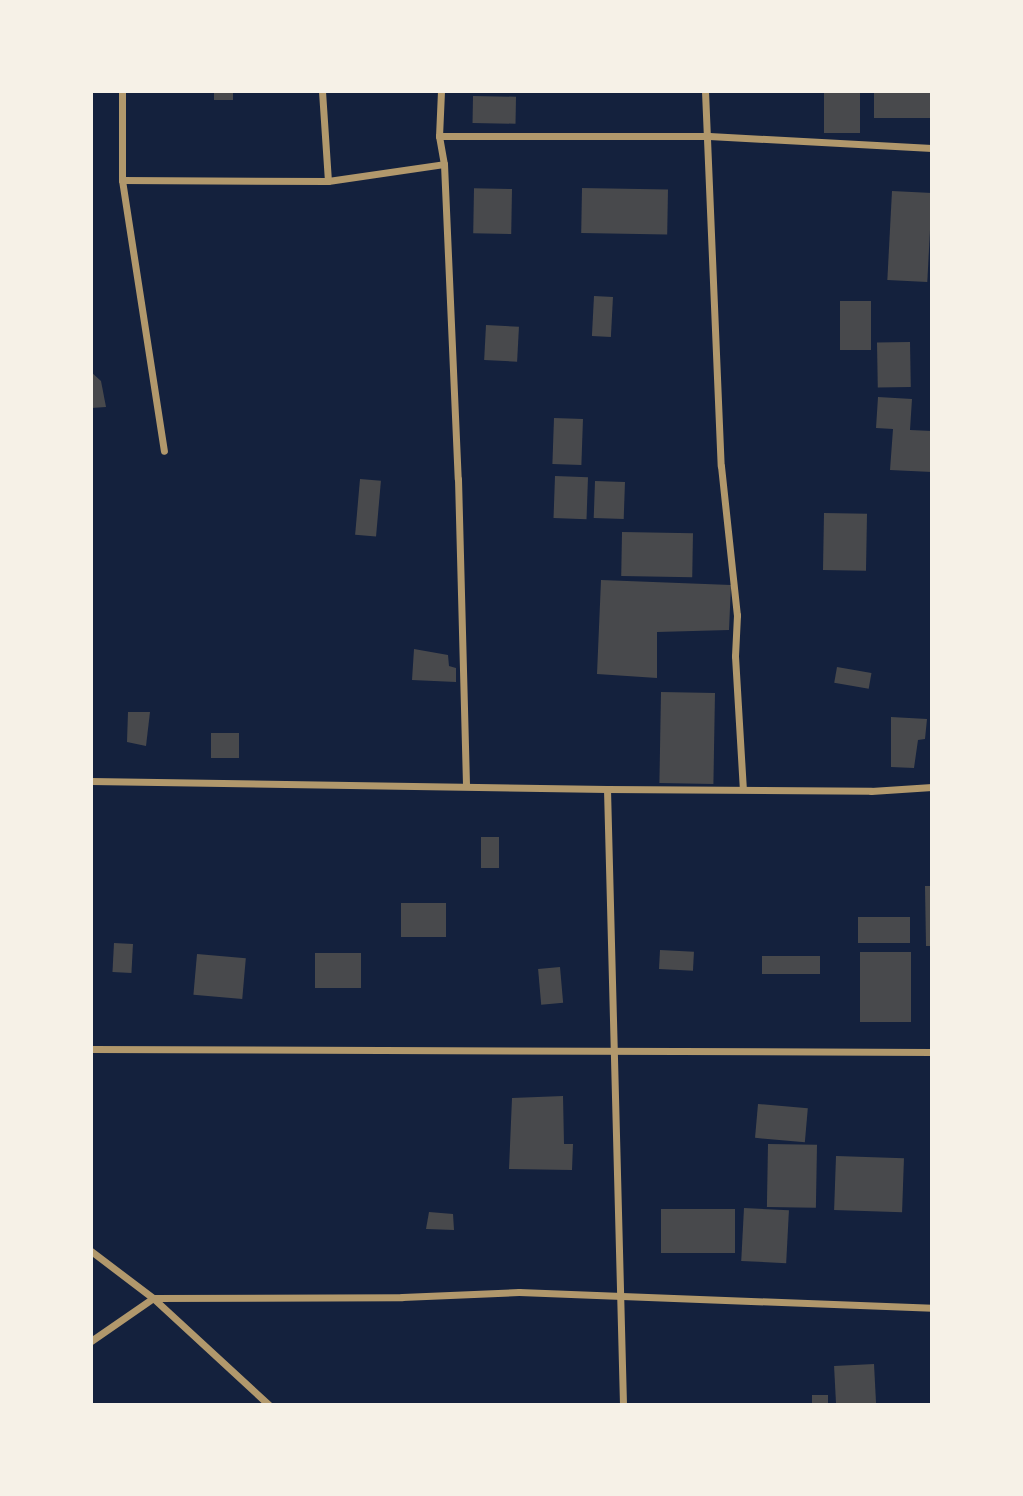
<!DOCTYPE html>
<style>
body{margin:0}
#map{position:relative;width:1023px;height:1496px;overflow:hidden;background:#14213d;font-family:Arial,sans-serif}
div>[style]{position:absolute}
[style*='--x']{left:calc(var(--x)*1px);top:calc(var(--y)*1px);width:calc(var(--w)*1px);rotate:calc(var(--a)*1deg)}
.building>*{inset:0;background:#48494c;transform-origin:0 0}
.minor>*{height:7px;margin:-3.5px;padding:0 3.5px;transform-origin:3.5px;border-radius:3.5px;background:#b1986c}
span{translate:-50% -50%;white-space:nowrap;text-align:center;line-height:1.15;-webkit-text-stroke:5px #f6f1e7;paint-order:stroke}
.frame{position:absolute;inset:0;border:93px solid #f6f1e7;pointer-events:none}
</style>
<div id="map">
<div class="building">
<div style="left:214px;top:91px;width:19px;height:9px"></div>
<div style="left:824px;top:91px;width:36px;height:42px"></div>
<div style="left:874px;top:91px;width:56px;height:27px"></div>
<div style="left:473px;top:96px;width:43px;height:27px;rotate:1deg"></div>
<div style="left:582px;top:188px;width:86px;height:45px;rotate:1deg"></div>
<div style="left:512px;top:189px;width:45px;height:38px;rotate:91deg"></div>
<div style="left:892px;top:191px;width:40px;height:89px;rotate:3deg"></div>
<div style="left:594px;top:296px;width:19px;height:40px;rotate:3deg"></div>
<div style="left:871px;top:301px;width:49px;height:31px;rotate:90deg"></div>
<div style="left:486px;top:325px;width:33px;height:35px;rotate:3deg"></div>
<div style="left:910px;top:342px;width:45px;height:33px;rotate:89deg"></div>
<div style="clip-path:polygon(91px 372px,101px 381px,106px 407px,91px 408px)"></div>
<div style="clip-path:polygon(878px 397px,912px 399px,910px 430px,932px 431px,932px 472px,890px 470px,893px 429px,876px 428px)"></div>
<div style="left:554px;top:418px;width:29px;height:46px;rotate:2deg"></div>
<div style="left:555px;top:476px;width:33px;height:42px;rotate:2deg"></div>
<div style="left:360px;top:479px;width:21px;height:56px;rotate:5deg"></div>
<div style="left:595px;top:481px;width:30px;height:37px;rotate:2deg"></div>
<div style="left:824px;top:513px;width:43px;height:57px;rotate:1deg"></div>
<div style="left:622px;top:532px;width:71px;height:44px;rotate:1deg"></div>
<div style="clip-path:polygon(601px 580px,731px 585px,729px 630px,657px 632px,657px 678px,597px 674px)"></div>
<div style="clip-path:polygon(414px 649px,448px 655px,449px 666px,456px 668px,456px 682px,412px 680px)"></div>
<div style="left:837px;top:667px;width:35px;height:16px;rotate:10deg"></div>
<div style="left:661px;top:692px;width:54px;height:91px;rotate:1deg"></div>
<div style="clip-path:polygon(128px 712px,150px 712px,146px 746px,127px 742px)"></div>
<div style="clip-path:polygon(891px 717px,927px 719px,925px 739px,918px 740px,914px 768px,891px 767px)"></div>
<div style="left:211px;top:733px;width:28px;height:25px"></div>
<div style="left:481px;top:837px;width:18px;height:31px"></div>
<div style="clip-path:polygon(925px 886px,932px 886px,932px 946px,926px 946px)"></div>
<div style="left:401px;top:903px;width:45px;height:34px"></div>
<div style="left:858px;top:917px;width:52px;height:26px"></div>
<div style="left:114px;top:943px;width:19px;height:29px;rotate:3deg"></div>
<div style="left:660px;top:950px;width:34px;height:19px;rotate:3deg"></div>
<div style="left:911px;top:952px;width:70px;height:51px;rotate:90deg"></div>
<div style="left:315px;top:953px;width:46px;height:35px"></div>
<div style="left:197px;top:954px;width:49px;height:41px;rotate:5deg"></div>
<div style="left:762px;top:956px;width:58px;height:18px"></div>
<div style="left:560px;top:967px;width:36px;height:22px;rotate:85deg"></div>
<div style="clip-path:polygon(563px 1096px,564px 1144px,573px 1144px,572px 1170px,509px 1169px,512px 1098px)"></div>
<div style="left:758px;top:1104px;width:50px;height:34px;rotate:5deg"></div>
<div style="left:768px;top:1144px;width:49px;height:63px;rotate:1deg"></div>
<div style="left:836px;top:1156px;width:68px;height:54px;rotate:2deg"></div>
<div style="left:744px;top:1208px;width:45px;height:53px;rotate:3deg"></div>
<div style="left:661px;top:1209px;width:74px;height:44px"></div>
<div style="clip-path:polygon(429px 1212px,453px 1214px,454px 1230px,426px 1229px)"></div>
<div style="left:874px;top:1364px;width:41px;height:40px;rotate:87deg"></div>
<div style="left:812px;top:1395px;width:16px;height:10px"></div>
</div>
<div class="minor">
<div style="--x:122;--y:91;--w:89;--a:90"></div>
<div style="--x:122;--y:180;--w:206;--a:0.3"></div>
<div style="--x:328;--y:181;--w:117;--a:-8.3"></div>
<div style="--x:322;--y:91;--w:90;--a:86.2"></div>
<div style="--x:441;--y:91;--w:45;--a:92.5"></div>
<div style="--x:439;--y:136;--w:28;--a:80"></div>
<div style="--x:444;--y:164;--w:315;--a:87.5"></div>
<div style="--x:458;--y:479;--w:306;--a:88.5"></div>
<div style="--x:705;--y:91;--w:375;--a:87.6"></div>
<div style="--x:721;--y:466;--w:150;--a:83.9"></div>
<div style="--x:737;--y:615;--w:41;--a:92.8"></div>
<div style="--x:735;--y:656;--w:133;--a:86.6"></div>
<div style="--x:439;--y:136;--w:270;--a:0"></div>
<div style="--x:709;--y:136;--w:223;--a:3.1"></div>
<div style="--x:122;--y:180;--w:274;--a:81.2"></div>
<div style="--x:91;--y:781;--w:516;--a:0.89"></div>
<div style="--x:607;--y:789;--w:264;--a:0.4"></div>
<div style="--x:871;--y:791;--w:61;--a:-3.8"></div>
<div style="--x:607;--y:789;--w:616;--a:88.51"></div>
<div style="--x:91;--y:1049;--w:841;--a:0.2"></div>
<div style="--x:91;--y:1251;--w:78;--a:37.2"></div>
<div style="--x:153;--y:1298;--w:158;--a:42.7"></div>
<div style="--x:91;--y:1341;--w:75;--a:-34.7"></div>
<div style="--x:153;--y:1298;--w:249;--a:-0.2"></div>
<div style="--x:402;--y:1297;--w:117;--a:-2.4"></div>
<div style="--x:519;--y:1292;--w:413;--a:2.2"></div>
</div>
<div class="frame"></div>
</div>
